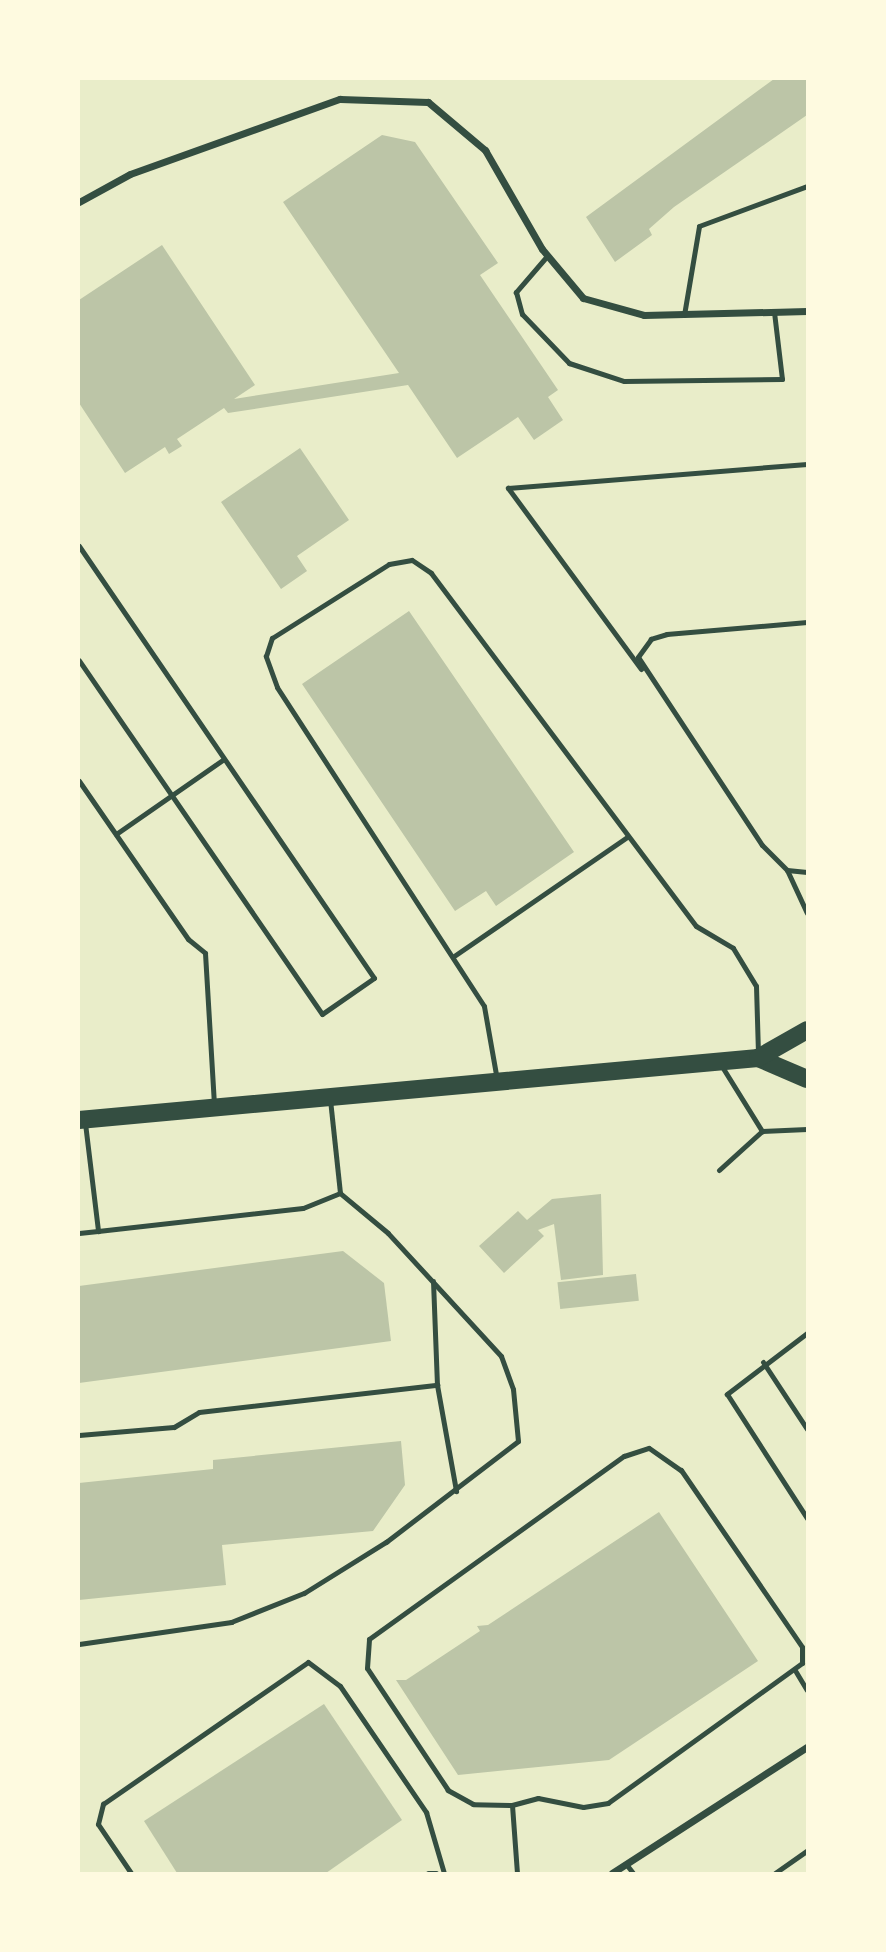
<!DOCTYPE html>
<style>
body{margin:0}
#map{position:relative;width:886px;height:1952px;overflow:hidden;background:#e9edc9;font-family:Arial,sans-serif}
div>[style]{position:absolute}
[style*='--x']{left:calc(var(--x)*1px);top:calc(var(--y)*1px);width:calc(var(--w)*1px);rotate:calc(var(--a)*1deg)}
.building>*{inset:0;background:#bcc5a7;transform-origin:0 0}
.service>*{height:5px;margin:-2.5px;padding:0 2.5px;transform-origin:2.5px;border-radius:2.5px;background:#344e41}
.minor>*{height:7px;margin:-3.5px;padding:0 3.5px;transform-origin:3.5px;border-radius:3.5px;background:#344e41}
.primary>*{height:18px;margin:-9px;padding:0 9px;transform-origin:9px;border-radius:9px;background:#344e41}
span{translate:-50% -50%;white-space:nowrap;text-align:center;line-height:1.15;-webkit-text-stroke:7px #fefae0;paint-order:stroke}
.frame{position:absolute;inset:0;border:80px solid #fefae0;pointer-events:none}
</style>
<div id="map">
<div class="building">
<div style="clip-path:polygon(774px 79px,807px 79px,807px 115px,674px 207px,649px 229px,652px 235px,615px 262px,586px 217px)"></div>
<div style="clip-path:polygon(382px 135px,415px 142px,498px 263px,480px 275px,558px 390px,548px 397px,563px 420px,534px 440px,518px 417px,457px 458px,408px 385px,228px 413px,224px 408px,177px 439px,182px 446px,169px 454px,165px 447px,125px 473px,79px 403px,79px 300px,162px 245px,255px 385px,234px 399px,399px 373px,283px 202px)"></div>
<div style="clip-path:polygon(300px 448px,349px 520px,297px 556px,307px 571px,281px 589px,221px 502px)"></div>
<div style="clip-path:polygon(409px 611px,574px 852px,496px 906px,486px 891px,455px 911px,302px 684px)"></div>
<div style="clip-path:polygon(601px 1194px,603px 1275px,561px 1280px,554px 1224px,538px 1230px,544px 1236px,504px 1273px,479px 1246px,518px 1211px,527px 1220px,552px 1199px)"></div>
<div style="clip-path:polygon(343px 1251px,384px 1283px,391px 1341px,79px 1383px,79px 1286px)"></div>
<div style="left:636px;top:1274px;width:27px;height:79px;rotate:84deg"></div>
<div style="clip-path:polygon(401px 1441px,405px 1485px,373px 1531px,222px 1545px,226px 1585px,79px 1600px,79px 1483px,213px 1469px,213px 1460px)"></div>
<div style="clip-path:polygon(659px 1512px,758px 1661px,609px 1760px,458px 1775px,396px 1680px,406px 1680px,480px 1631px,477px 1626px,488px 1625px)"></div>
<div style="clip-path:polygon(324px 1704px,402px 1820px,326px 1873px,177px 1873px,144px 1821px)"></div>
</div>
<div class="service">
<div style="--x:547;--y:256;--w:48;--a:130.7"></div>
<div style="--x:516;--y:292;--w:23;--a:75"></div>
<div style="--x:522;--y:314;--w:68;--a:46.2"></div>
<div style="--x:569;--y:363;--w:58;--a:18.1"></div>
<div style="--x:624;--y:381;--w:158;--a:-0.7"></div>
<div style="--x:782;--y:379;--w:67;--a:-96.8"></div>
<div style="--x:684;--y:315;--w:90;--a:-80.4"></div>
<div style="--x:699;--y:226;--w:115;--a:-20.3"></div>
<div style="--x:79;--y:546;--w:523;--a:55.67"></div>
<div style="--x:374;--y:978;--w:63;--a:145.3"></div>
<div style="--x:322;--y:1014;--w:429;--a:-124.5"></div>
<div style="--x:807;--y:622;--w:141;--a:175.1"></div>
<div style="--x:667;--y:634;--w:17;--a:163"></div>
<div style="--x:651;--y:639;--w:22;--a:126"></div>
<div style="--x:638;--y:657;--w:225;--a:56.6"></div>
<div style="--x:762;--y:845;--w:35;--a:45"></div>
<div style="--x:787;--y:870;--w:20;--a:6"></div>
<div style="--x:641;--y:669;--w:225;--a:-126.3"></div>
<div style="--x:508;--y:488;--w:300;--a:-4.6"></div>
<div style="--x:79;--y:781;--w:192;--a:55.4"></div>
<div style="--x:188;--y:939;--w:22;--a:39"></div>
<div style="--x:205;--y:953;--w:151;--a:86.6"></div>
<div style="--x:116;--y:834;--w:131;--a:-34.8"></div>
<div style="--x:787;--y:870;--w:47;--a:65.1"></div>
<div style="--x:454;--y:956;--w:210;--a:-34.5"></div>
<div style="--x:721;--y:1065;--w:78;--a:58.2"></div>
<div style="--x:762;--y:1131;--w:45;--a:-2.5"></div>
<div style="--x:497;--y:1080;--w:75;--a:-100"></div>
<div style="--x:484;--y:1006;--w:380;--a:-123"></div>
<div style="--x:277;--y:687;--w:33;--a:-110"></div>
<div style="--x:266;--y:656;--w:19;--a:-72"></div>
<div style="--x:272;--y:638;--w:138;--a:-32.3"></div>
<div style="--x:389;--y:564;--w:23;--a:-10"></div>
<div style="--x:412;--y:560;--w:23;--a:34"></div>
<div style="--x:431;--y:573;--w:441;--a:53.1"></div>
<div style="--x:696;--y:926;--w:43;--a:30.7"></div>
<div style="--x:733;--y:948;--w:44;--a:58.8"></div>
<div style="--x:756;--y:986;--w:68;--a:88.3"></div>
<div style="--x:85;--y:1123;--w:109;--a:83.1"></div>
<div style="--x:98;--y:1231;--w:206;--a:-6.4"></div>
<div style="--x:303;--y:1208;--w:40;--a:-22"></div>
<div style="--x:719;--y:1170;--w:58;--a:-42.2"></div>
<div style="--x:79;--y:1233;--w:19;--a:-6"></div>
<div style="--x:433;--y:1281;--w:104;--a:87.8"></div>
<div style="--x:807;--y:1333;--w:101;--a:142.7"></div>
<div style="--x:727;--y:1394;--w:148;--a:57.2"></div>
<div style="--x:763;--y:1362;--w:80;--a:56.7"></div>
<div style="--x:79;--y:1435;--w:95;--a:-4.8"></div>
<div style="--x:174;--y:1427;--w:29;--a:-31"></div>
<div style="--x:199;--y:1412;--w:240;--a:-6.5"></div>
<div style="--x:437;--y:1385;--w:108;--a:79.8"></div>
<div style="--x:649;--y:1448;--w:39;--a:35"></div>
<div style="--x:681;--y:1470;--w:214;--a:55.6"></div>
<div style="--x:802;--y:1647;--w:16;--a:90"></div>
<div style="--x:802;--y:1663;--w:239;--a:144.2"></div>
<div style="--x:608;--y:1803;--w:25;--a:171"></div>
<div style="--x:583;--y:1807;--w:46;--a:-168.7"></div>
<div style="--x:538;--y:1798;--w:27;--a:165"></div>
<div style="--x:512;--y:1805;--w:39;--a:-179"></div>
<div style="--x:473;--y:1804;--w:29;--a:-151"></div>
<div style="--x:448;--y:1790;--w:146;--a:-123.6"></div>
<div style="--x:367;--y:1668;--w:29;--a:-86"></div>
<div style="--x:369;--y:1639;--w:314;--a:-35.7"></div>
<div style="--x:624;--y:1456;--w:26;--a:-18"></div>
<div style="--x:79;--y:1644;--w:154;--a:-8.2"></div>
<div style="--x:231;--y:1622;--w:79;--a:-21.7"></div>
<div style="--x:304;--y:1593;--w:97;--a:-31.9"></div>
<div style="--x:386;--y:1542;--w:166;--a:-37.4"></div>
<div style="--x:518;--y:1441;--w:52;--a:-95.5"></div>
<div style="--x:513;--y:1389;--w:35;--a:-110"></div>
<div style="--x:501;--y:1356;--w:167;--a:-132.6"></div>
<div style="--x:388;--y:1233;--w:62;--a:-140.2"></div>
<div style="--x:340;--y:1193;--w:95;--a:-96.1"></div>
<div style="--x:796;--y:1672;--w:21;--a:59"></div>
<div style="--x:512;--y:1805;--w:68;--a:85.8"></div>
<div style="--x:626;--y:1864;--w:11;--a:52"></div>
<div style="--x:131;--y:1873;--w:59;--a:-124"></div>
<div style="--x:98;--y:1824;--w:21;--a:-76"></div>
<div style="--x:103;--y:1804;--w:249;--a:-34.7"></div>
<div style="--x:308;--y:1662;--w:40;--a:37"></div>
<div style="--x:340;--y:1686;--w:153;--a:55.7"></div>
<div style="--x:426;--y:1812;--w:64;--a:73.6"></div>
<div style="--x:428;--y:1873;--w:8;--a:0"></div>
<div style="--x:775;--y:1873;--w:39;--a:-35"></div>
</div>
<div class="minor">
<div style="--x:79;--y:202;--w:58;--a:-28.8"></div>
<div style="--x:130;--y:174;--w:223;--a:-19.7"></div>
<div style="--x:340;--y:99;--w:88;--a:2"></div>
<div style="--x:428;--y:102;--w:75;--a:40.1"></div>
<div style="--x:485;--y:150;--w:114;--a:60.1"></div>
<div style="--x:542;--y:249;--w:64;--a:50.1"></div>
<div style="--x:583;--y:298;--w:63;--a:15.6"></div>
<div style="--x:644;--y:315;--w:163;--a:-1.4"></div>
<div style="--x:612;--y:1873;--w:232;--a:-32.9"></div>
</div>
<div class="primary">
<div style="--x:758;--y:1058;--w:53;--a:23.2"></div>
<div style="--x:79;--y:1120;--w:682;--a:-5.22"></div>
<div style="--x:758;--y:1058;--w:56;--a:-29.7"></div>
</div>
<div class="frame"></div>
</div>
